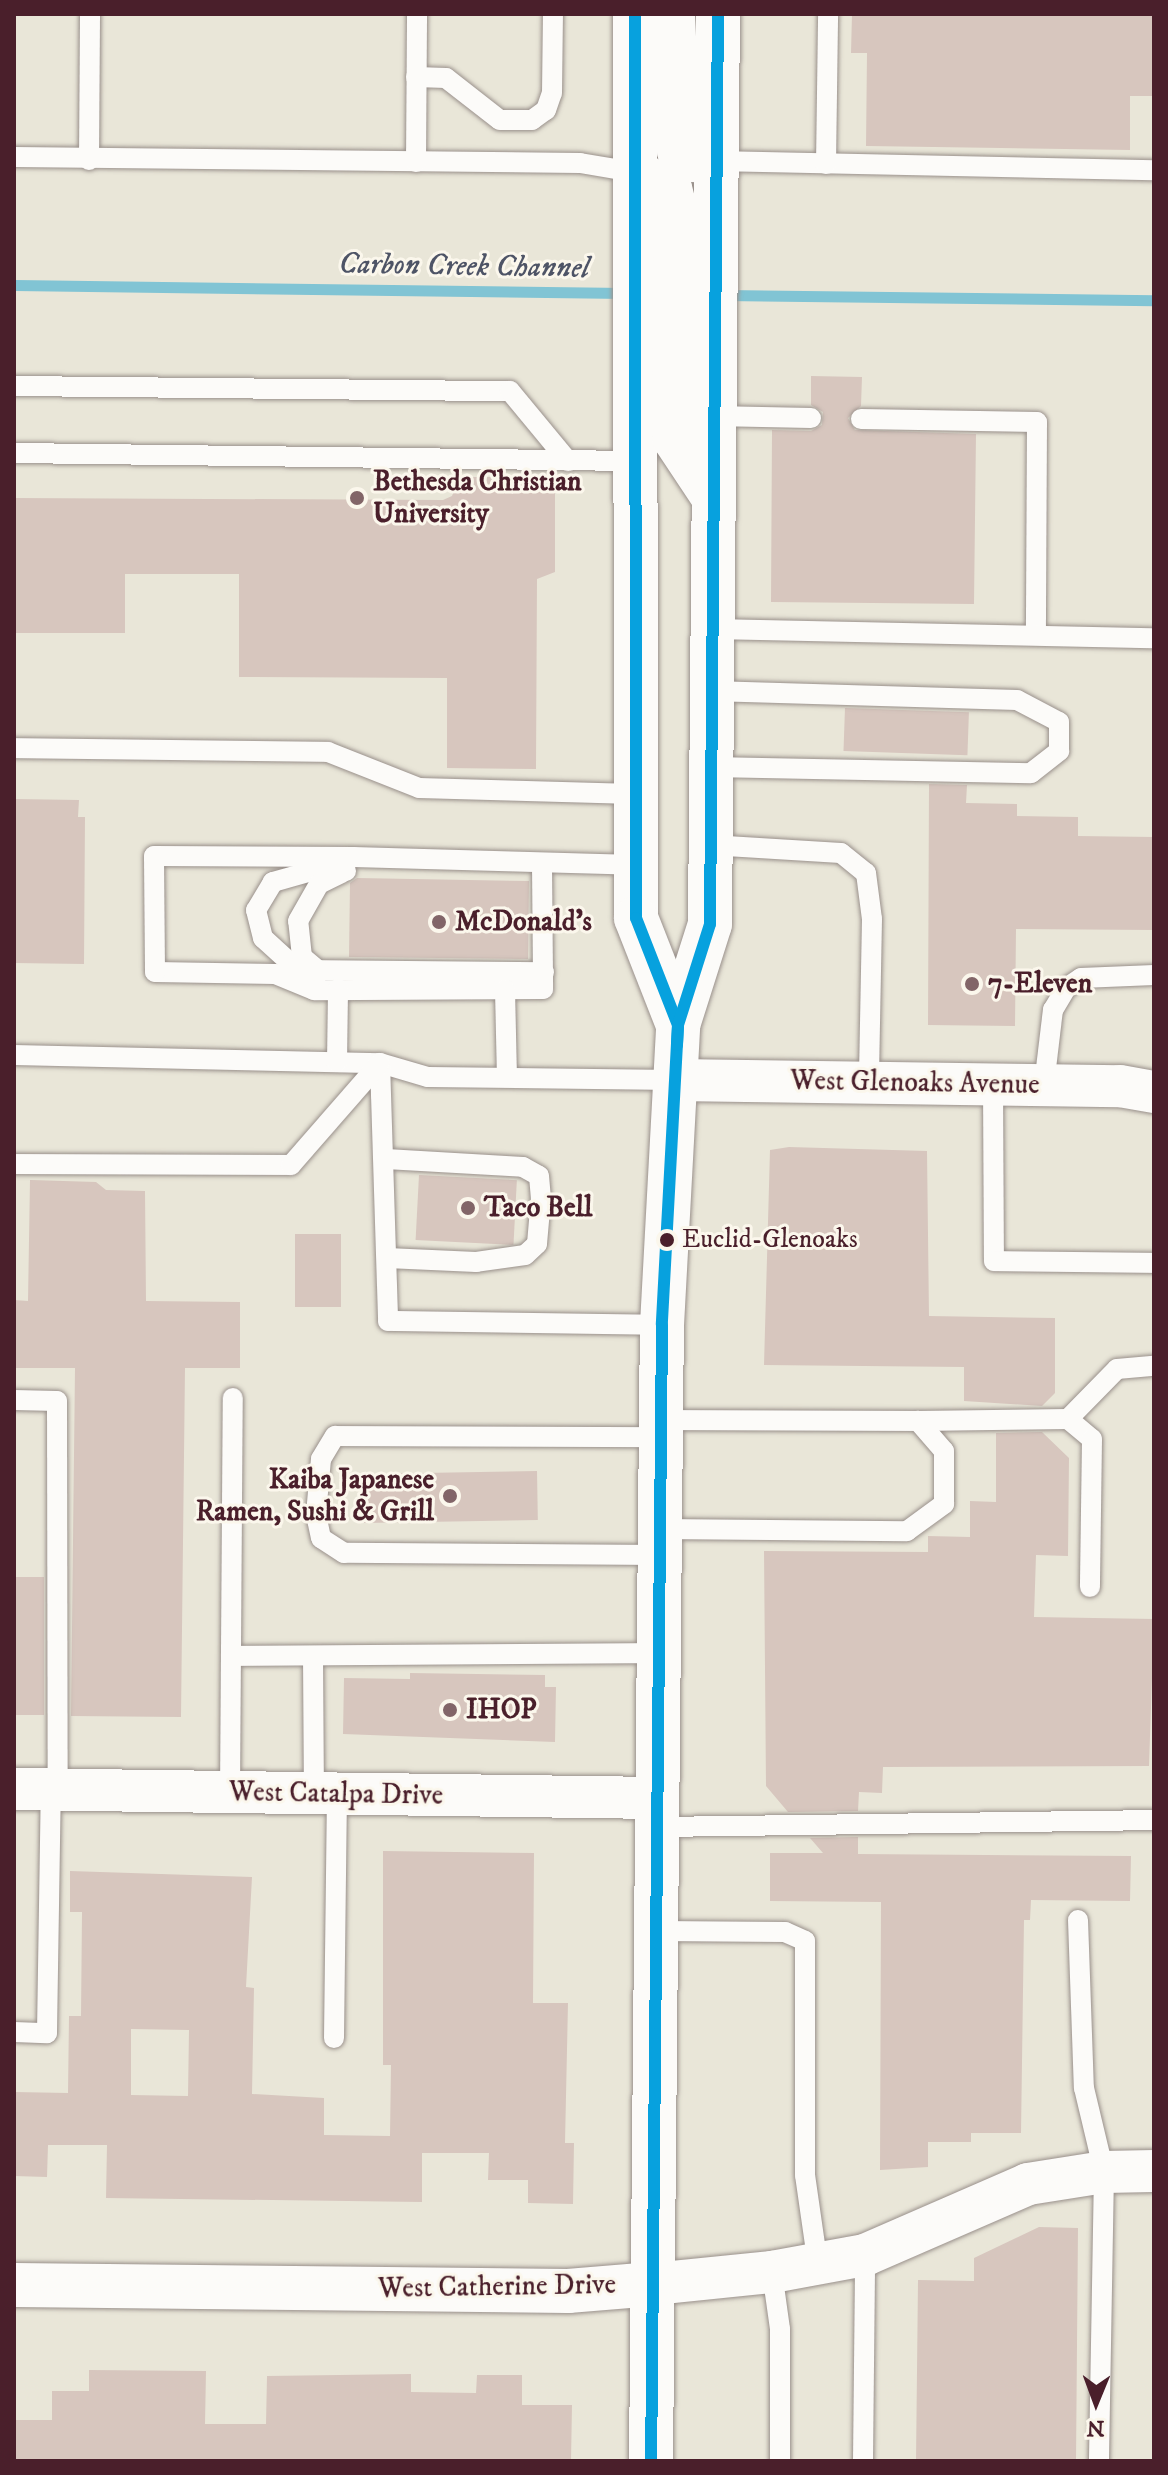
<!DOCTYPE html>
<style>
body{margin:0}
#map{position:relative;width:1168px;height:2475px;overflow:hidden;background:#e9e6d8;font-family:"IM FELL DW Pica",serif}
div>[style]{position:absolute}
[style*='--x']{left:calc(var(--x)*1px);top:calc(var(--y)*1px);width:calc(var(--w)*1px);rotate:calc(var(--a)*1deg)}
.stream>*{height:11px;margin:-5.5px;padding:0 5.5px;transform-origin:5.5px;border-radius:5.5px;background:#81c4d4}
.building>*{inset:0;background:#d7c6be;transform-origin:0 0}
.roads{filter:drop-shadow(0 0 2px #99908b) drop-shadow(0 0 2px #99908b)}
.service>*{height:20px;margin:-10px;padding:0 10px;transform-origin:10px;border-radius:10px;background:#fcfbf9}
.minor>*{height:42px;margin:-21px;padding:0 21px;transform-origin:21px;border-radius:21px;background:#fcfbf9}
.tertiary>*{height:44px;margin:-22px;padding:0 22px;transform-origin:22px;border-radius:22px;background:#fcfbf9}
.primary>*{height:44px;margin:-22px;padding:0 22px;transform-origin:22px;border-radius:22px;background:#fcfbf9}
.bus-1>*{height:12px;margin:-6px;padding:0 6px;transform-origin:6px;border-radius:6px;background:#07a1de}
.dots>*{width:22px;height:22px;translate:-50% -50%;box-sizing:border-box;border:4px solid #fbf7ec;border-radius:50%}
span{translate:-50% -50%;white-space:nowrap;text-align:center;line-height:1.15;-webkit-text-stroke:6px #fbf7ec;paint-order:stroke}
.bus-label{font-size:26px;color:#4a1f2b}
.left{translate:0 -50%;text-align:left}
.poi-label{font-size:28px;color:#4a1f2b;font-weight:700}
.right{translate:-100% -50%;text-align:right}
.street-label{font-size:28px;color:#4a1f2b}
.water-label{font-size:30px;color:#4e5466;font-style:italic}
.frame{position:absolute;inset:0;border:16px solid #4a1f2b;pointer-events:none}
.north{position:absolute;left:1056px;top:2363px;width:80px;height:80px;-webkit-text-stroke:6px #fbf7ec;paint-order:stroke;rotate:181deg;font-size:22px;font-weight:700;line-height:32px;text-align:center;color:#4a1f2b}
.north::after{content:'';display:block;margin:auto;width:28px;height:36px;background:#4a1f2b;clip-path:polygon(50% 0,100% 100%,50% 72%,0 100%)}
</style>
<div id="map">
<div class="stream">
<div style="--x:14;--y:285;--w:611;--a:0.75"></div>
<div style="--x:723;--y:295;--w:431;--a:0.7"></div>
</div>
<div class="building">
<div style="clip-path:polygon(852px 14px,1154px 14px,1154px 96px,1130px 96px,1130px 150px,866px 146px,867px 53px,851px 53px)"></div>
<div style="clip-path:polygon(811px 376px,862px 377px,861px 406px,848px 418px,855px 430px,976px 434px,974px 604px,771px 602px,772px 430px,811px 431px,822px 425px,823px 412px,811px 405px)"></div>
<div style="clip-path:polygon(459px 477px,555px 477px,555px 572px,537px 579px,536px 769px,447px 768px,447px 678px,239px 677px,239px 574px,125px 574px,125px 633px,14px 633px,14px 498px,443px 500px,452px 496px)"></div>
<div style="left:845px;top:708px;width:124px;height:43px;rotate:2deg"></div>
<div style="clip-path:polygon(929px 784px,967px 785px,966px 803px,1017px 804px,1017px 816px,1078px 817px,1078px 836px,1154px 837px,1154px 930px,1016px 929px,1015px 1026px,928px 1025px)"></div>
<div style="clip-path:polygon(14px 799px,79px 800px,78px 817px,85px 817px,84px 964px,14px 963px)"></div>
<div style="clip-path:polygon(357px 878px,529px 881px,528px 959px,349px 957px,350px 883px)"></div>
<div style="clip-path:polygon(789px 1147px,927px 1151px,929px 1316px,1055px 1318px,1055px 1393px,1042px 1406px,964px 1401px,964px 1367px,764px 1365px,770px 1150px)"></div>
<div style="left:419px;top:1175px;width:98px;height:65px;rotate:3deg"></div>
<div style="clip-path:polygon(30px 1180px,96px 1182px,106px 1190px,145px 1191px,146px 1301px,240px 1302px,240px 1368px,185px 1368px,181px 1717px,71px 1716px,75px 1368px,14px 1368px,14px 1300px,28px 1301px)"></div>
<div style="left:341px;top:1234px;width:73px;height:46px;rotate:90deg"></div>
<div style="clip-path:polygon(1042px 1432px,1069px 1458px,1068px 1556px,1036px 1555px,1034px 1617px,1154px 1619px,1149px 1766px,883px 1767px,882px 1793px,859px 1792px,858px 1811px,788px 1812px,766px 1786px,764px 1551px,928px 1552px,928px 1536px,970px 1537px,970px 1501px,996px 1502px,996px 1433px)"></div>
<div style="left:537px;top:1471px;width:49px;height:174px;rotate:89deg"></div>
<div style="left:14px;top:1577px;width:30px;height:138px"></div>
<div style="clip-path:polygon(410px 1673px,545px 1675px,545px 1687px,556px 1687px,555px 1742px,343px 1734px,344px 1678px,410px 1679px)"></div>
<div style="clip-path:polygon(858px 1837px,858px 1854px,1131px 1856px,1130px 1901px,1031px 1900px,1030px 1920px,1024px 1920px,1021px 2133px,971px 2133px,971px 2142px,928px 2142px,928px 2167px,880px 2170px,881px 1902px,770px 1901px,770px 1853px,823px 1853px,810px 1838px)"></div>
<div style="clip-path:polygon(evenodd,383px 1851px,534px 1853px,533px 2003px,568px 2003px,565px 2143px,574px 2143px,573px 2204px,528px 2203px,528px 2180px,488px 2180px,489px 2153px,422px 2153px,422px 2202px,106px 2198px,107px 2145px,48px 2145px,47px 2177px,14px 2176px,14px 2092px,68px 2093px,69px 2016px,81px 2016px,82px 1912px,70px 1912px,70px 1871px,252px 1877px,246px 1987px,254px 1988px,252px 2094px,324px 2098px,324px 2135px,390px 2136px,391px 2065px,383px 2065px,383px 1851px,131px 2029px,189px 2030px,188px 2096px,131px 2095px,131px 2029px)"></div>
<div style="clip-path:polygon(1039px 2227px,1078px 2228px,1076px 2461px,916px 2461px,918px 2280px,974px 2281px,974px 2258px)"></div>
<div style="clip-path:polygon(89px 2370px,206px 2371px,205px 2424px,266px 2424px,267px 2376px,411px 2374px,411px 2392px,476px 2393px,477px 2375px,522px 2375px,522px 2405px,572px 2405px,571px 2461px,14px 2461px,14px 2420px,52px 2420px,52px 2391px,89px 2391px)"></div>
</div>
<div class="roads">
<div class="service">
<div style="--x:416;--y:77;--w:30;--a:2"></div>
<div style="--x:446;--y:78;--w:68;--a:37.9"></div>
<div style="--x:500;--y:120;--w:32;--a:0"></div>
<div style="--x:532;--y:120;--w:17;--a:-36"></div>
<div style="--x:546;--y:110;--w:18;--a:-71"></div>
<div style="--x:552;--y:93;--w:79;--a:-89.3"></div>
<div style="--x:14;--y:157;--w:566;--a:0.61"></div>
<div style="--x:580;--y:163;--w:55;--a:9.5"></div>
<div style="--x:89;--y:160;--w:146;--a:-89.6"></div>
<div style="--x:715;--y:161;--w:439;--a:1.2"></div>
<div style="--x:416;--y:162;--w:148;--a:-89.6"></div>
<div style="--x:826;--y:164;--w:150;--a:-89.2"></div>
<div style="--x:14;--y:386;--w:496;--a:0.6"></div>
<div style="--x:510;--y:391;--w:91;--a:50.4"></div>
<div style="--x:713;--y:416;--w:98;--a:1.2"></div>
<div style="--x:861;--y:419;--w:176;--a:1"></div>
<div style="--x:1037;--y:422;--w:213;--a:90.3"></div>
<div style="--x:14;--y:453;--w:619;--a:0.74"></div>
<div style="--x:711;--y:629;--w:443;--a:1.2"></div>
<div style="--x:14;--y:748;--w:314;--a:0.7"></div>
<div style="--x:328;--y:752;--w:98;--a:21.6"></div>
<div style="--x:419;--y:788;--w:215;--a:1.6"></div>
<div style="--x:711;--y:767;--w:320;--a:1.1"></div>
<div style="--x:1031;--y:773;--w:36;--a:-38"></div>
<div style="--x:1059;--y:751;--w:29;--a:-90"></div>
<div style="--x:1059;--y:722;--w:47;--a:-152.4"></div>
<div style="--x:1017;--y:700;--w:306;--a:-178.3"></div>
<div style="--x:710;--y:845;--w:131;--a:3.5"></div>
<div style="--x:841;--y:853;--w:32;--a:39"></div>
<div style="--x:866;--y:873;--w:46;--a:82.6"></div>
<div style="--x:872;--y:919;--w:163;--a:91.1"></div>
<div style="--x:542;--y:863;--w:126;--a:89.5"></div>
<div style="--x:543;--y:989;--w:229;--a:179.7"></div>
<div style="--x:314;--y:990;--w:42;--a:-157.7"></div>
<div style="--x:275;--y:974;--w:120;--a:-179"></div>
<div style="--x:155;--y:972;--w:116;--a:-90.5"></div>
<div style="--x:154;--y:856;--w:199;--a:0.3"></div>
<div style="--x:353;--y:857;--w:282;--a:1.6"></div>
<div style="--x:346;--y:871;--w:34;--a:180"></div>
<div style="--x:312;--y:871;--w:41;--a:164.2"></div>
<div style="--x:273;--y:882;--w:33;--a:121"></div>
<div style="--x:256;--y:910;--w:29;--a:76"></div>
<div style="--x:263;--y:938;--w:47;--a:42.4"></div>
<div style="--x:298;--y:970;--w:246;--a:0.5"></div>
<div style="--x:320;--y:972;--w:23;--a:-140"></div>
<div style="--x:302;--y:957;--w:36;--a:-96"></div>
<div style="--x:298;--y:921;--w:43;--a:-60.4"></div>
<div style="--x:319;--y:884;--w:25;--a:-26"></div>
<div style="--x:505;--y:990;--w:87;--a:88.7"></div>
<div style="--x:14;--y:1055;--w:366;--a:1.3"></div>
<div style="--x:380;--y:1063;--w:50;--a:16.3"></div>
<div style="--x:428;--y:1077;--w:247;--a:0.7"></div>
<div style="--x:337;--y:1062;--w:73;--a:-89.2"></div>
<div style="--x:380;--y:1063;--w:258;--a:88.2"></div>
<div style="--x:388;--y:1321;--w:274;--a:0.8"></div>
<div style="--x:993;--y:1084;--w:177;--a:89.7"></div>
<div style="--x:994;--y:1261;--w:160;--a:0.7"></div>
<div style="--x:1044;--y:1085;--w:76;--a:-83.2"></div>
<div style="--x:1053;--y:1010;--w:26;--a:-59"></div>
<div style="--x:1066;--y:988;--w:18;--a:-34"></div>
<div style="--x:1081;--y:978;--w:73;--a:-2.4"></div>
<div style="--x:386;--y:1159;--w:137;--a:3.3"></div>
<div style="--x:523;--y:1167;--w:18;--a:29"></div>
<div style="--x:539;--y:1176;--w:22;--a:85"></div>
<div style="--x:541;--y:1198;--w:46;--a:95"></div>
<div style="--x:537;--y:1244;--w:16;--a:137"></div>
<div style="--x:525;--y:1255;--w:49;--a:171.9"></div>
<div style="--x:476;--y:1262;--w:89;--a:-177.4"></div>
<div style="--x:14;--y:1164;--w:277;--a:0.2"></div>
<div style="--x:291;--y:1165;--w:135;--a:-48.9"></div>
<div style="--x:14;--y:1400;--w:43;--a:1.3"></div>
<div style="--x:57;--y:1401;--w:389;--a:89.9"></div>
<div style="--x:1068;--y:1419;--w:70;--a:-45.6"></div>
<div style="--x:1117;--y:1369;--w:37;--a:-5"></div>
<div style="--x:918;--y:1421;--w:150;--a:-0.8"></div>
<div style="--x:1068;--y:1419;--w:31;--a:40"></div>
<div style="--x:1092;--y:1439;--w:148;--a:90.8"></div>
<div style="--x:660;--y:1529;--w:247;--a:0.5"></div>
<div style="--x:907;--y:1531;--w:46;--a:-36.1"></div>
<div style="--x:944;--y:1504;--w:53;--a:-90"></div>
<div style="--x:944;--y:1451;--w:40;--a:-131"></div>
<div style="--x:918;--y:1421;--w:257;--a:-179.8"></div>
<div style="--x:660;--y:1555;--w:316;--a:-179.6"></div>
<div style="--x:344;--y:1553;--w:27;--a:-147"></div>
<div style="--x:321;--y:1538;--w:25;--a:-102"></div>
<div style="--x:316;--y:1514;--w:55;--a:-84.8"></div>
<div style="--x:321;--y:1459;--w:27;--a:-59"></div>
<div style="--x:335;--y:1436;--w:327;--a:0.2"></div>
<div style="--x:231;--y:1656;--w:428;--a:-0.4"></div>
<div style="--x:313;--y:1656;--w:137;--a:89.6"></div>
<div style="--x:230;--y:1792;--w:394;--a:-89.6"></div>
<div style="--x:658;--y:1827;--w:496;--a:-0.8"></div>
<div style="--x:1078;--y:1920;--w:168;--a:88"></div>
<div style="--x:1084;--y:2088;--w:86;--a:76.6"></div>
<div style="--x:1104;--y:2172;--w:289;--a:91"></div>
<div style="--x:657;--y:1931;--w:128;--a:0.4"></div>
<div style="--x:785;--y:1932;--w:22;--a:24"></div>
<div style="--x:805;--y:1941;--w:234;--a:90"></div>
<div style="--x:805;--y:2175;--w:91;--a:81.8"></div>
<div style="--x:14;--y:2032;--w:33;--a:2"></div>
<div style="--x:47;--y:2033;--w:244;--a:-89.1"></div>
<div style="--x:334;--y:2038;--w:244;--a:-89.3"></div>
<div style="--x:772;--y:2272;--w:58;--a:82"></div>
<div style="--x:780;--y:2329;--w:132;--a:90"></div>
<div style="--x:863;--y:2461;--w:206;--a:-89.4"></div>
</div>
<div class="minor">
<div style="--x:675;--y:1080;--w:445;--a:0.8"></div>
<div style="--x:1120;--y:1086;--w:35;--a:10"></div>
<div style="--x:14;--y:1789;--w:644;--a:0.8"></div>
<div style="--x:653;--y:2284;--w:120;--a:-5.8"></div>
<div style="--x:772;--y:2272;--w:95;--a:-10.4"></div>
<div style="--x:865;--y:2255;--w:178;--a:-23.5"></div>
<div style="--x:1028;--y:2184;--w:77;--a:-9"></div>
<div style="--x:1104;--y:2172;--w:50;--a:-1.1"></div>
</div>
<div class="tertiary">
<div style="--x:14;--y:2285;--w:554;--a:0.62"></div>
<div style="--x:568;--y:2291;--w:85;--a:-4.7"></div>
</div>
<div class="primary">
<div style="--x:635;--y:14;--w:904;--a:89.94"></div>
<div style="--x:636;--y:918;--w:115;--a:68.6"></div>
<div style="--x:673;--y:14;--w:137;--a:87.5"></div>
<div style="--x:679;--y:151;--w:15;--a:37"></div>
<div style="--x:691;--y:160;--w:24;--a:2"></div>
<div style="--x:634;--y:172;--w:40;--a:25"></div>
<div style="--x:670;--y:189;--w:24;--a:75"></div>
<div style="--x:676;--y:212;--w:226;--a:90.5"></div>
<div style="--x:674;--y:438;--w:71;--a:56.5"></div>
<div style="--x:651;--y:2461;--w:1136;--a:-89.45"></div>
<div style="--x:662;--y:1325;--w:300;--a:-86.9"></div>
<div style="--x:678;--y:1025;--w:106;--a:-72.4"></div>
<div style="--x:710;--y:924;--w:910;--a:-89.5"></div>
</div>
</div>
<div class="bus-1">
<div style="--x:635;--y:14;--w:904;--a:89.94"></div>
<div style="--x:636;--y:918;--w:115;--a:68.6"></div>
<div style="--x:678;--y:1025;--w:300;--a:93.1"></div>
<div style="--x:662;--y:1325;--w:1136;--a:90.55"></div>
<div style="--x:677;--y:1045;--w:20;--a:-87"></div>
<div style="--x:678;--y:1025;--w:106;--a:-72.4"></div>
<div style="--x:710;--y:924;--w:910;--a:-89.5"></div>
</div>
<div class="dots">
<div style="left:357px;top:498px;background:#826568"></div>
<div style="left:439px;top:922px;background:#826568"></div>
<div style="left:972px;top:984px;background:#826568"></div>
<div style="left:468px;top:1208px;background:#826568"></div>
<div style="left:667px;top:1240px;background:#4a1f2b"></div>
<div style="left:450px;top:1496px;background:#826568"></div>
<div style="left:450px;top:1710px;background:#826568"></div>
</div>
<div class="bus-label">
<span class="left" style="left:682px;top:1240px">Euclid-Glenoaks</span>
</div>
<div class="poi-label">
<span class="left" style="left:373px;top:498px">Bethesda Christian<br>University</span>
<span class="left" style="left:455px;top:922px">McDonald's</span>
<span class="left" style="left:988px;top:984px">7-Eleven</span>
<span class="left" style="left:484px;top:1208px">Taco Bell</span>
<span class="right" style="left:434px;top:1496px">Kaiba Japanese<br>Ramen, Sushi &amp; Grill</span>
<span class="left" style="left:466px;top:1710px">IHOP</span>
</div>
<div class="street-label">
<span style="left:915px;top:1083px;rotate:1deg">West Glenoaks Avenue</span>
<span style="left:336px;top:1794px;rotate:1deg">West Catalpa Drive</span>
<span style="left:497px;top:2287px;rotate:-1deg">West Catherine Drive</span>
</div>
<div class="water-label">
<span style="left:464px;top:267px;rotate:1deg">Carbon Creek Channel</span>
</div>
<div class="frame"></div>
<div class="north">N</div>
</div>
